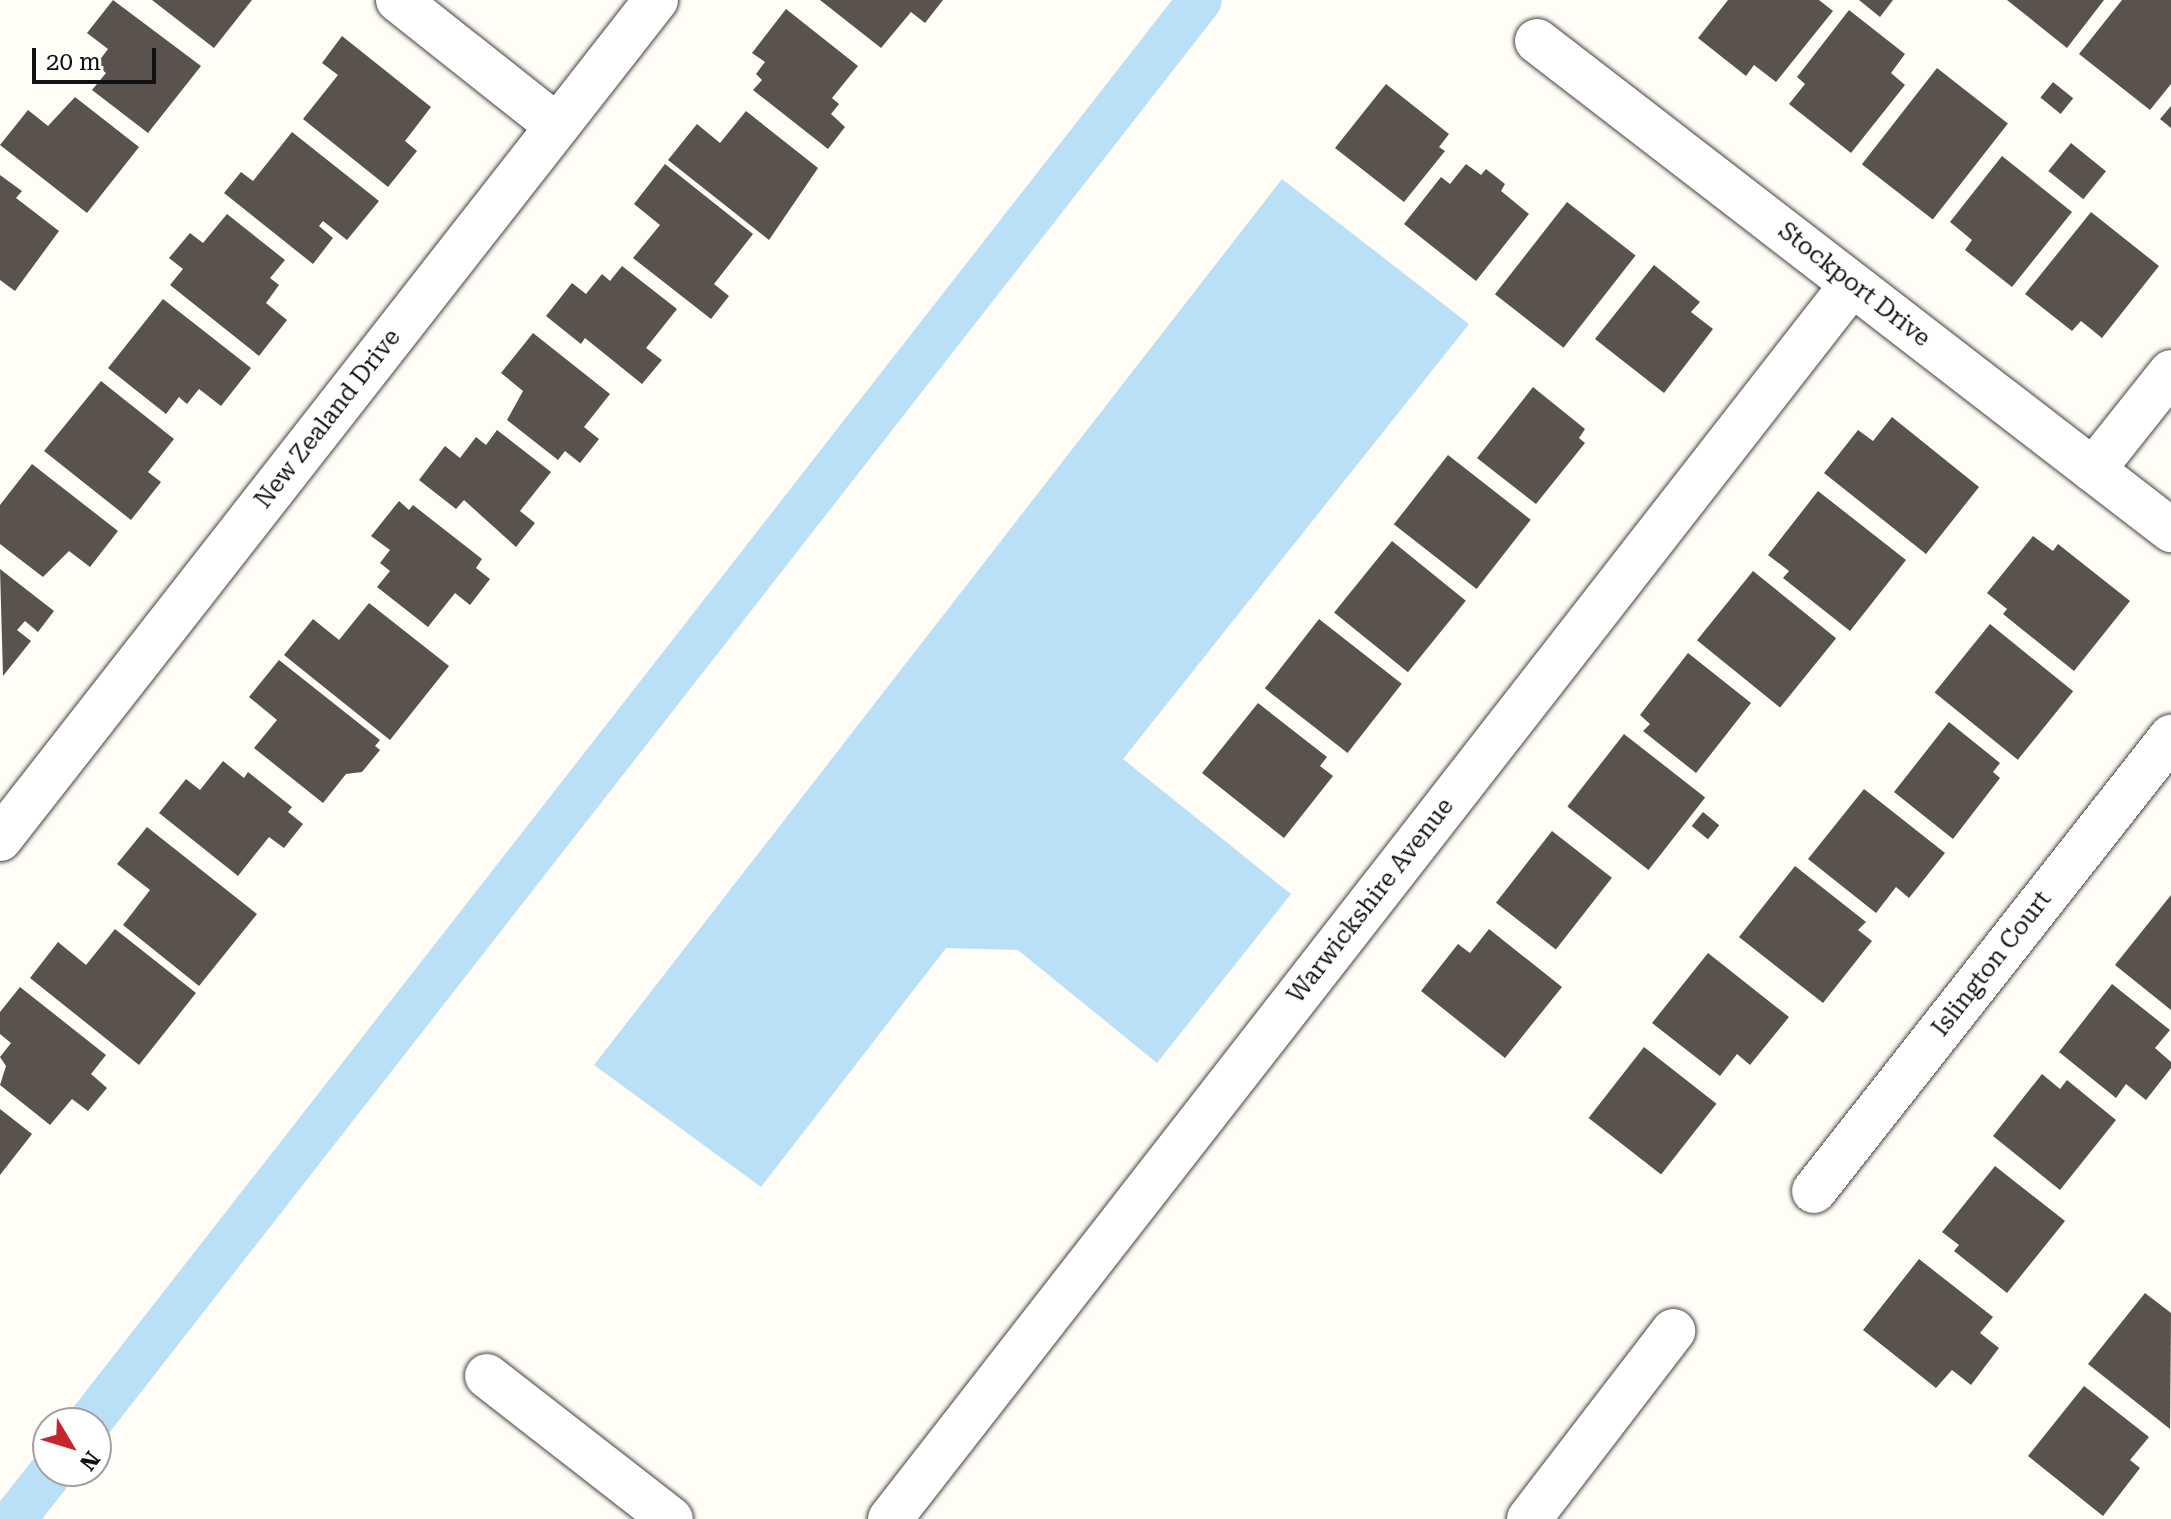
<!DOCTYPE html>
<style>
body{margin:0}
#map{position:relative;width:2171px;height:1519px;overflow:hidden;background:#fffdf5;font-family:"Roboto Serif",serif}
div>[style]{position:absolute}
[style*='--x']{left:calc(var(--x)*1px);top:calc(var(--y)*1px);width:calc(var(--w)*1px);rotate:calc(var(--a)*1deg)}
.water>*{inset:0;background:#b9e0f7}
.canal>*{height:44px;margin:-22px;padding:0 22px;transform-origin:22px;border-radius:22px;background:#b9e0f7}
.building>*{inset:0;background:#5a524d;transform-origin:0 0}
.roads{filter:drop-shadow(0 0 2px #444) drop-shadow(0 0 2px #444)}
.minor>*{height:44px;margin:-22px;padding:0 22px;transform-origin:22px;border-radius:22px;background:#fff}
span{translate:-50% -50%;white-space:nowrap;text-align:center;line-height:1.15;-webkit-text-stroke:8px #fff;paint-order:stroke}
.street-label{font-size:24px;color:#111}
.north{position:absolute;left:32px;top:1407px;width:80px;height:80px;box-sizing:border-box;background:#fff;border:2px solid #a0a0a0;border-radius:50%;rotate:128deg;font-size:22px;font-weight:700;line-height:32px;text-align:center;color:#111}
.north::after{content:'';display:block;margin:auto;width:28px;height:36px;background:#c4262e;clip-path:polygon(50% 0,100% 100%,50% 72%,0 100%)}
.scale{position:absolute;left:32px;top:48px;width:124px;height:36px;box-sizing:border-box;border:4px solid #111;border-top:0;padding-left:10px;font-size:24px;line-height:28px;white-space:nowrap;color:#111;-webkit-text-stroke:6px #fff;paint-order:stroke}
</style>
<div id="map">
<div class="water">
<div style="clip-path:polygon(1282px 179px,1469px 324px,1123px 759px,1291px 894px,1157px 1063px,1018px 950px,946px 948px,761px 1187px,594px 1065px)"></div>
</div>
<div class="canal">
<div style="--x:89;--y:1423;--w:1805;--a:-52.02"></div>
<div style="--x:14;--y:1519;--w:61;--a:-51.6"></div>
</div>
<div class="building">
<div style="clip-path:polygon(113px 0,201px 66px,148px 133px,92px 90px,106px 73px,96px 65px,108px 49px,87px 33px)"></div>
<div style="clip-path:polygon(152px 0,252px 0,214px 48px)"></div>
<div style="clip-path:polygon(820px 0,943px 0,925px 23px,911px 12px,881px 48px)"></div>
<div style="clip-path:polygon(1728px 0,1819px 0,1833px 11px,1776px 82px,1754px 65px,1746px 76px,1698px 38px)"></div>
<div style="clip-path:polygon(1859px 0,1893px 0,1880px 17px)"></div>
<div style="clip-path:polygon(2007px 0,2104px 0,2067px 48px)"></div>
<div style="clip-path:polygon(2122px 0,2171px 0,2171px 84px,2150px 110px,2079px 54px)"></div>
<div style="clip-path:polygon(786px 9px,858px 66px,832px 98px,839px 104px,831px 114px,845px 127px,828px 149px,753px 90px,762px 80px,756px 74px,765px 62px,752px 53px)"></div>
<div style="clip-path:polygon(1849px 10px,1905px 54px,1891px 73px,1905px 85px,1851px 153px,1789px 104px,1805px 84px,1797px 77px)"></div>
<div style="clip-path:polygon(342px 36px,431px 107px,405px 141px,417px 151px,388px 187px,303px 119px,338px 75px,322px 63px)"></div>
<div style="left:1937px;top:68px;width:90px;height:122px;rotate:38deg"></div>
<div style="left:2053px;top:82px;width:26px;height:20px;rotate:39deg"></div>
<div style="clip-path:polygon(1386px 84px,1449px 134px,1439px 147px,1445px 151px,1404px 202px,1335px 148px)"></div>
<div style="clip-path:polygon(75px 97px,139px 147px,87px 213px,0 145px,28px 110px,48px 126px)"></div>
<div style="clip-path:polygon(2171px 106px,2171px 128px,2160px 119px)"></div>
<div style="clip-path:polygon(746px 111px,818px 168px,769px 240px,668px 160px,697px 124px,720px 143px)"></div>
<div style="clip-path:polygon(292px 132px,379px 201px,347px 240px,323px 221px,319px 226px,333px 238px,313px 264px,224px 193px,241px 172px,253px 181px)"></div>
<div style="left:2071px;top:143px;width:45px;height:36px;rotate:39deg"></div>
<div style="clip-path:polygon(2002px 156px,2072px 212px,2012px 287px,1965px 250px,1972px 240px,1950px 222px)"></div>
<div style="clip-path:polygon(665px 164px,753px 234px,714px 284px,729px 296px,711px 319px,633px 258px,660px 225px,634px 204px)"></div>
<div style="clip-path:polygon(1466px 164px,1481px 175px,1486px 169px,1505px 184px,1501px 191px,1529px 214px,1476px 281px,1404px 224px,1441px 177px,1450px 184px)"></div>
<div style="clip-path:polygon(0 175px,22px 191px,16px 198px,59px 231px,15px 291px,0 280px)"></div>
<div style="left:1567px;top:202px;width:87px;height:117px;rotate:38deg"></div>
<div style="clip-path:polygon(2091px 212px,2159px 266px,2102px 338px,2081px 321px,2072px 331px,2025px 294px)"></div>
<div style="clip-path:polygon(227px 214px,285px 260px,270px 278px,279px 285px,266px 303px,287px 320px,259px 356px,170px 285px,183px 269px,169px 258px,190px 233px,203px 243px)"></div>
<div style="clip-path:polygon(1654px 265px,1700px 302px,1691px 312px,1713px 329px,1664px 393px,1595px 339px)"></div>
<div style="clip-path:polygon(622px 266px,677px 309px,646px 348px,662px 360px,642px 384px,585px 338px,581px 344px,546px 316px,572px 283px,586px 294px,602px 274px,610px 281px)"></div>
<div style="clip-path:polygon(163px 299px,251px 368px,221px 406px,199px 389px,187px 404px,179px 397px,166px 414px,108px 368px)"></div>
<div style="clip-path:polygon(533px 333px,610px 394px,584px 427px,599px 439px,580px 463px,565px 451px,558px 460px,507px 420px,523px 391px,501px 373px)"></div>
<div style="clip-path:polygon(101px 381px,174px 439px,148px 472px,161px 482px,131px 520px,44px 451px)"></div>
<div style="clip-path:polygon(1533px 387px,1585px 429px,1579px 438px,1585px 443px,1536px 504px,1477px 458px)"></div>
<div style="clip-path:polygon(1892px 417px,1979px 487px,1926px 554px,1824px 473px,1858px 430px,1873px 441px)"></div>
<div style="clip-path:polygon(497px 430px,551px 472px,520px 511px,535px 523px,516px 547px,464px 500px,456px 509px,419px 480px,445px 446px,460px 458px,476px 437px,486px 445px)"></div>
<div style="left:1448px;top:455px;width:105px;height:88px;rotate:38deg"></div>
<div style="clip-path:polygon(32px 464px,118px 531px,90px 567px,69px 551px,43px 577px,0 544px,0 505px)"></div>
<div style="clip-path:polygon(1818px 491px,1906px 560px,1850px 631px,1783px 578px,1789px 571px,1768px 555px)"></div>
<div style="clip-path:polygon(399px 501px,409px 510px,413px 505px,482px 559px,476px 568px,490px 579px,470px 605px,455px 593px,428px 627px,377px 587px,390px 571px,380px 563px,390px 550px,371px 536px)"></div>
<div style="clip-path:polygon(2033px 536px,2053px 551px,2058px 544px,2130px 601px,2074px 671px,2003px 614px,2007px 609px,1987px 593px)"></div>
<div style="left:1392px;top:541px;width:95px;height:92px;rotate:39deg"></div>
<div style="clip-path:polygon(0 569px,54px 611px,38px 632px,25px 621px,17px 630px,31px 641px,3px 676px)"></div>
<div style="left:1753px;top:571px;width:107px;height:89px;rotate:39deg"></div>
<div style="clip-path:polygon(369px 603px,449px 666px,390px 740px,284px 655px,313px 619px,339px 640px)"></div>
<div style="left:1319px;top:619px;width:105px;height:88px;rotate:38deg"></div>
<div style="left:1990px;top:624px;width:107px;height:88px;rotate:39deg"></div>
<div style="clip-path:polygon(1688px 653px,1751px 703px,1696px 773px,1643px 731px,1650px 724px,1640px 715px)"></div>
<div style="clip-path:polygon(279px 660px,380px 740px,375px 746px,380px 750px,362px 772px,346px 774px,323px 803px,254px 748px,277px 720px,249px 697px)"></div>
<div style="clip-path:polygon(1258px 703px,1327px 757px,1320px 766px,1333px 776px,1284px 838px,1202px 773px)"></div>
<div style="clip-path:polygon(1949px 722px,2000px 763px,1993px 772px,2000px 778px,1953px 839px,1894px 792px)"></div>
<div style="left:1624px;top:734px;width:103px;height:92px;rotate:38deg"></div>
<div style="clip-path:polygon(223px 761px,244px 778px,248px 772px,292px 807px,288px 812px,303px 824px,284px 848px,269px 837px,238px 876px,159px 813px,186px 779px,200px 790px)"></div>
<div style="clip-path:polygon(1864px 789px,1945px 853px,1909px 898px,1896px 887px,1876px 913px,1808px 859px)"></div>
<div style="left:1703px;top:812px;width:21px;height:18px;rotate:39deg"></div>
<div style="clip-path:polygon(147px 827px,257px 914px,199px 986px,123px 925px,150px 890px,117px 864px)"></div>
<div style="left:1552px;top:831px;width:76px;height:91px;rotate:38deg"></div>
<div style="clip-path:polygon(1795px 866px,1866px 922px,1858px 930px,1872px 941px,1823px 1003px,1739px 937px)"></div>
<div style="clip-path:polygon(2171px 895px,2171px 1010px,2115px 965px)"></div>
<div style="clip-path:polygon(115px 929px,196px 993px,139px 1065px,30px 978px,58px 942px,86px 965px)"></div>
<div style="clip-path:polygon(1489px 929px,1562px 987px,1505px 1058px,1421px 991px,1458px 944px,1470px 953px)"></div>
<div style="clip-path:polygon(1708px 953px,1789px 1017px,1750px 1065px,1737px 1054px,1720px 1076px,1652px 1023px)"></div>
<div style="clip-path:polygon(2112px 984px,2170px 1030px,2155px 1048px,2171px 1062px,2171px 1068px,2146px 1100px,2126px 1084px,2116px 1098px,2059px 1052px)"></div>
<div style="clip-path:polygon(20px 987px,106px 1055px,91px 1074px,107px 1088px,88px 1111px,72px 1099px,50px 1125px,0 1085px,6px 1066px,0 1057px,11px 1043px,0 1034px,0 1012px)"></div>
<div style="left:1644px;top:1047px;width:92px;height:90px;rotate:38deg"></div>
<div style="clip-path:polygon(2042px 1074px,2060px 1089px,2067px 1080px,2116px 1120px,2060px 1190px,1993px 1136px)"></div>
<div style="clip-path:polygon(0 1109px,32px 1134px,0 1175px)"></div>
<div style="clip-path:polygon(1995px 1166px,2065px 1221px,2007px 1293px,1954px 1251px,1959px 1245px,1942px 1232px)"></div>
<div style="clip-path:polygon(1919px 1259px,1993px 1317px,1980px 1333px,1999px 1348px,1971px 1385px,1952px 1370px,1936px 1388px,1863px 1330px)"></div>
<div style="clip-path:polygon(2145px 1293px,2171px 1313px,2170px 1429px,2088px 1364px)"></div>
<div style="clip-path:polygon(2084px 1386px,2149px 1437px,2130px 1460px,2140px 1468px,2103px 1516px,2028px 1456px)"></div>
</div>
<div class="roads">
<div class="minor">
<div style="--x:398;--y:0;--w:203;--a:38.4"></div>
<div style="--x:1537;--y:41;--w:801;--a:37.64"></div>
<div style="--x:2093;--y:470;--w:125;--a:-51.5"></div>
<div style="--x:0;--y:839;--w:1065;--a:-51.98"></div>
<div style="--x:1814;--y:1191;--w:578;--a:-51.82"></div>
<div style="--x:487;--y:1376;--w:233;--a:37.9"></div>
<div style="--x:890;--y:1519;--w:1565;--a:-52.08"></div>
<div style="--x:1529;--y:1519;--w:237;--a:-52.5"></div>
</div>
</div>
<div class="street-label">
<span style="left:1854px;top:285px;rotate:38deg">Stockport Drive</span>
<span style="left:328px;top:419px;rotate:-52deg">New Zealand Drive</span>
<span style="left:1371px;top:901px;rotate:-52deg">Warwickshire Avenue</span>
<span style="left:1992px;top:964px;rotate:-52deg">Islington Court</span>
</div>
<div class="north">N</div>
<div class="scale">20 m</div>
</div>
